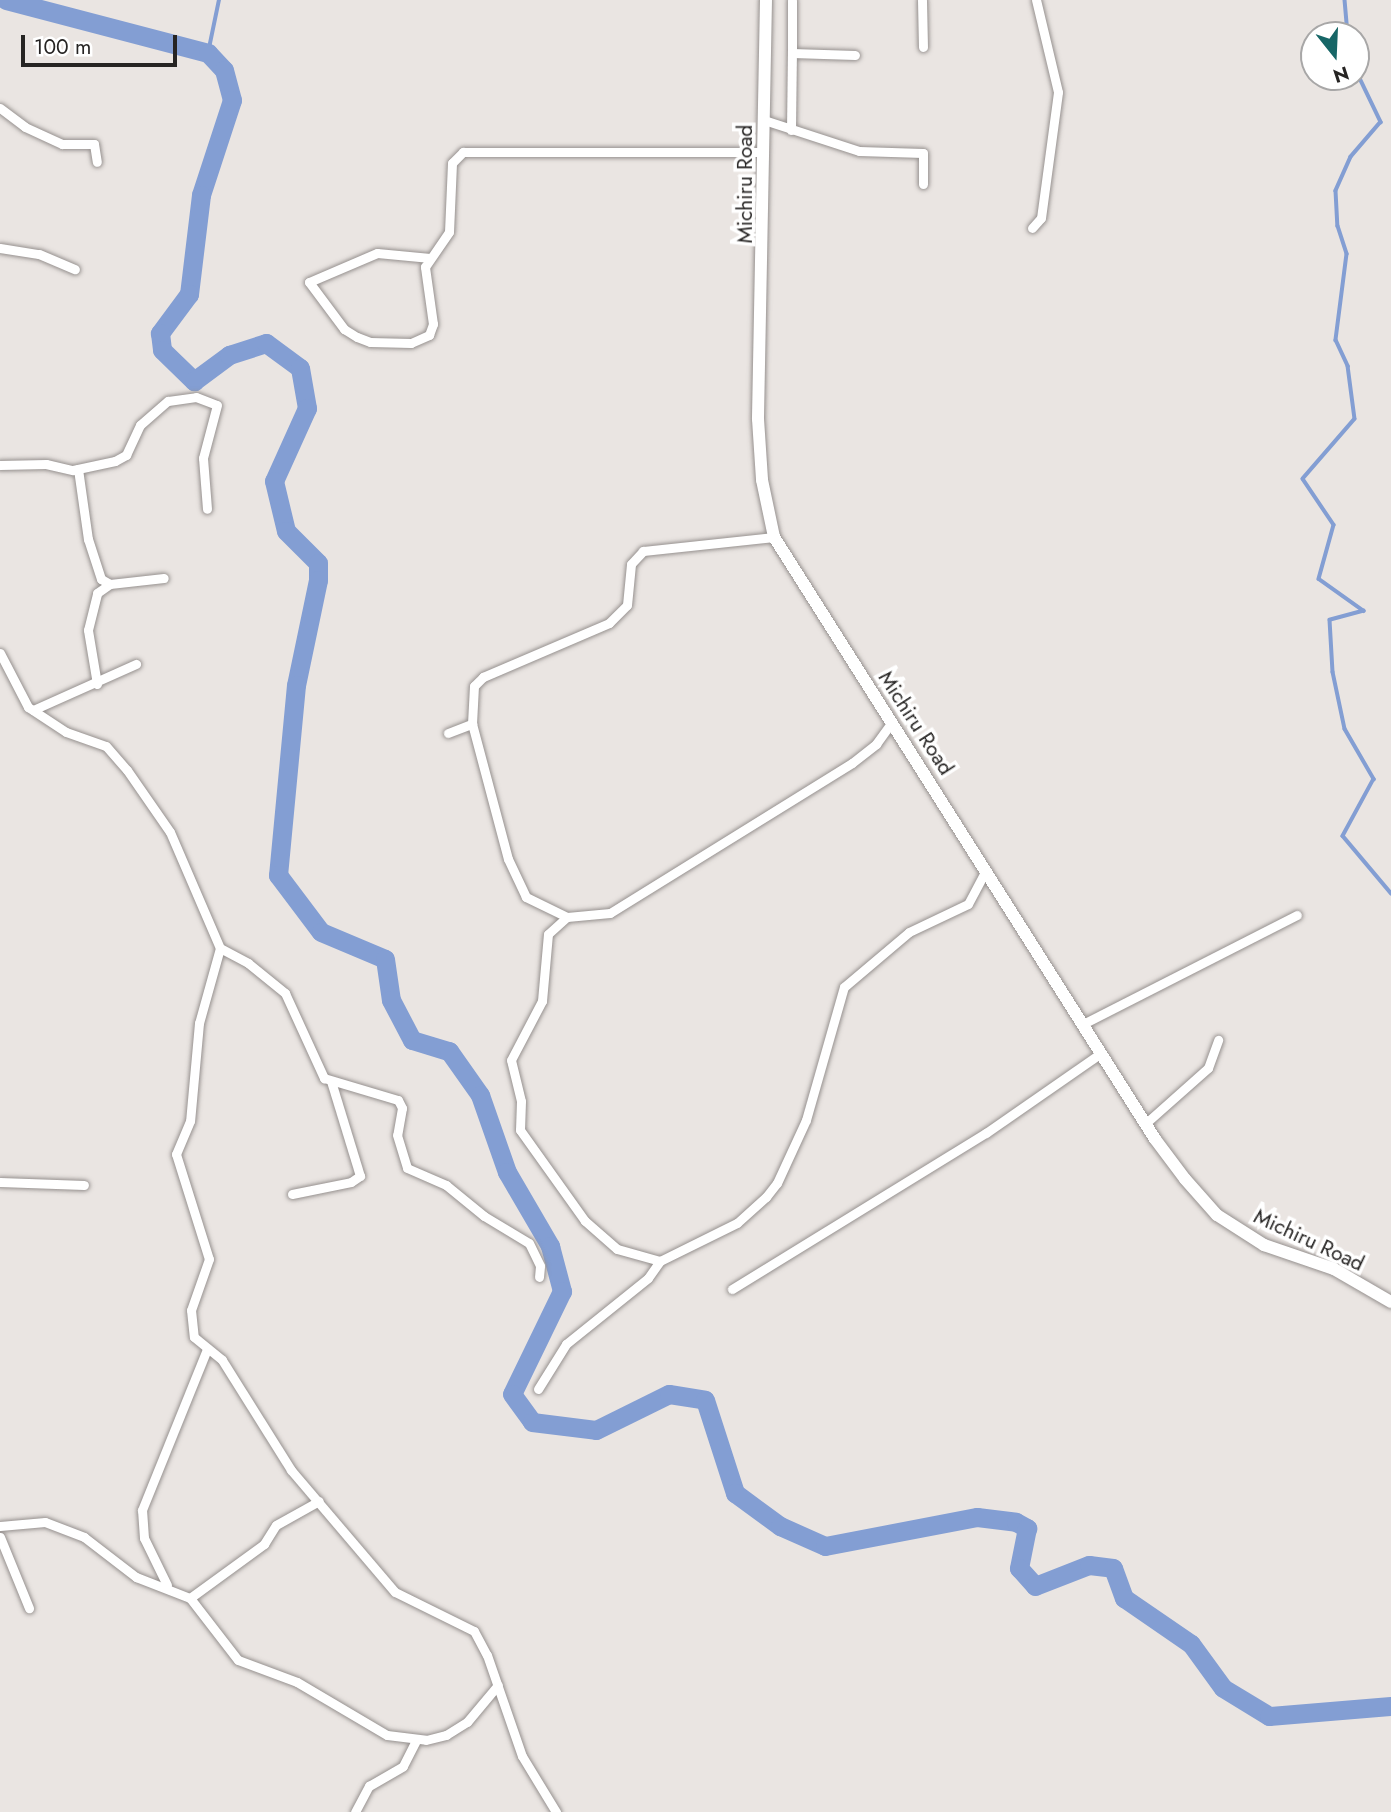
<!DOCTYPE html>
<style>
body{margin:0}
#map{position:relative;width:1391px;height:1812px;overflow:hidden;background:#eae5e2;font-family:Jost,sans-serif}
div>[style]{position:absolute}
[style*='--x']{left:calc(var(--x)*1px);top:calc(var(--y)*1px);width:calc(var(--w)*1px);rotate:calc(var(--a)*1deg)}
.stream>*{height:3.5px;margin:-1.75px;padding:0 1.75px;transform-origin:1.75px;border-radius:1.75px;background:#839ed3}
.river>*{height:19px;margin:-9.5px;padding:0 9.5px;transform-origin:9.5px;border-radius:9.5px;background:#839ed3}
.roads{filter:drop-shadow(0 0 2px #96918f) drop-shadow(0 0 2px #96918f)}
.minor>*{height:9px;margin:-4.5px;padding:0 4.5px;transform-origin:4.5px;border-radius:4.5px;background:#fff}
.tertiary>*{height:12px;margin:-6px;padding:0 6px;transform-origin:6px;border-radius:6px;background:#fff}
span{translate:-50% -50%;white-space:nowrap;text-align:center;line-height:1.15;-webkit-text-stroke:7px #fff;paint-order:stroke}
.street-label{font-size:21px;color:#262423}
.north{position:absolute;left:1300px;top:21px;width:70px;height:70px;box-sizing:border-box;background:#fff;border:2px solid #a8a7a7;border-radius:50%;rotate:162deg;font-size:19px;font-weight:700;line-height:28px;text-align:center;color:#262423}
.north::after{content:'';display:block;margin:auto;width:24px;height:32px;background:#176667;clip-path:polygon(50% 0,100% 100%,50% 72%,0 100%)}
.scale{position:absolute;left:21px;top:35px;width:156px;height:32px;box-sizing:border-box;border:4px solid #262423;border-top:0;padding-left:9px;font-size:21px;line-height:24px;white-space:nowrap;color:#262423;-webkit-text-stroke:5px #fff;paint-order:stroke}
</style>
<div id="map">
<div class="stream">
<div style="--x:1345;--y:0;--w:35;--a:85"></div>
<div style="--x:208;--y:53;--w:54;--a:-78.3"></div>
<div style="--x:1356;--y:70;--w:58;--a:64.3"></div>
<div style="--x:1381;--y:122;--w:46;--a:130.6"></div>
<div style="--x:1351;--y:157;--w:37;--a:114"></div>
<div style="--x:1336;--y:191;--w:35;--a:87"></div>
<div style="--x:1338;--y:226;--w:29;--a:72"></div>
<div style="--x:1347;--y:254;--w:87;--a:97.3"></div>
<div style="--x:1336;--y:340;--w:29;--a:65"></div>
<div style="--x:1348;--y:366;--w:53;--a:82.5"></div>
<div style="--x:1355;--y:419;--w:79;--a:130.9"></div>
<div style="--x:1303;--y:479;--w:55;--a:56"></div>
<div style="--x:1334;--y:525;--w:56;--a:105.5"></div>
<div style="--x:1319;--y:579;--w:55;--a:35.4"></div>
<div style="--x:1364;--y:611;--w:35;--a:165"></div>
<div style="--x:1330;--y:620;--w:52;--a:86.7"></div>
<div style="--x:1333;--y:672;--w:58;--a:78.1"></div>
<div style="--x:1345;--y:729;--w:58;--a:59.9"></div>
<div style="--x:1374;--y:779;--w:65;--a:118.5"></div>
<div style="--x:1343;--y:836;--w:75;--a:49.9"></div>
</div>
<div class="river">
<div style="--x:6;--y:0;--w:209;--a:14.7"></div>
<div style="--x:208;--y:53;--w:23;--a:47"></div>
<div style="--x:224;--y:70;--w:31;--a:75"></div>
<div style="--x:232;--y:100;--w:100;--a:108.1"></div>
<div style="--x:201;--y:195;--w:100;--a:96.9"></div>
<div style="--x:189;--y:294;--w:49;--a:126.6"></div>
<div style="--x:160;--y:333;--w:17;--a:83"></div>
<div style="--x:162;--y:350;--w:45;--a:44.1"></div>
<div style="--x:194;--y:381;--w:44;--a:-36.6"></div>
<div style="--x:229;--y:355;--w:39;--a:-18"></div>
<div style="--x:266;--y:343;--w:42;--a:36.3"></div>
<div style="--x:300;--y:368;--w:41;--a:80.1"></div>
<div style="--x:307;--y:408;--w:80;--a:114.3"></div>
<div style="--x:274;--y:481;--w:51;--a:76.5"></div>
<div style="--x:286;--y:531;--w:45;--a:45"></div>
<div style="--x:318;--y:563;--w:17;--a:90"></div>
<div style="--x:318;--y:580;--w:107;--a:101.8"></div>
<div style="--x:296;--y:685;--w:191;--a:95.4"></div>
<div style="--x:278;--y:875;--w:71;--a:53"></div>
<div style="--x:321;--y:932;--w:69;--a:22.9"></div>
<div style="--x:385;--y:959;--w:41;--a:81.7"></div>
<div style="--x:391;--y:1000;--w:45;--a:62.3"></div>
<div style="--x:412;--y:1040;--w:39;--a:17"></div>
<div style="--x:449;--y:1051;--w:54;--a:54.8"></div>
<div style="--x:480;--y:1095;--w:82;--a:70.7"></div>
<div style="--x:507;--y:1172;--w:86;--a:59.8"></div>
<div style="--x:550;--y:1246;--w:47;--a:75.1"></div>
<div style="--x:562;--y:1291;--w:114;--a:115.9"></div>
<div style="--x:512;--y:1394;--w:34;--a:54"></div>
<div style="--x:532;--y:1422;--w:64;--a:7.1"></div>
<div style="--x:596;--y:1430;--w:81;--a:-26.3"></div>
<div style="--x:669;--y:1394;--w:36;--a:9"></div>
<div style="--x:705;--y:1400;--w:98;--a:72.1"></div>
<div style="--x:735;--y:1493;--w:56;--a:36.3"></div>
<div style="--x:780;--y:1526;--w:49;--a:24"></div>
<div style="--x:825;--y:1546;--w:155;--a:-10.8"></div>
<div style="--x:977;--y:1517;--w:39;--a:7"></div>
<div style="--x:1016;--y:1522;--w:13;--a:29"></div>
<div style="--x:1027;--y:1528;--w:41;--a:101.3"></div>
<div style="--x:1019;--y:1568;--w:24;--a:48"></div>
<div style="--x:1035;--y:1586;--w:58;--a:-21.3"></div>
<div style="--x:1089;--y:1565;--w:24;--a:7"></div>
<div style="--x:1113;--y:1568;--w:32;--a:70"></div>
<div style="--x:1124;--y:1598;--w:81;--a:34.5"></div>
<div style="--x:1191;--y:1644;--w:54;--a:54"></div>
<div style="--x:1223;--y:1688;--w:54;--a:31.3"></div>
<div style="--x:1269;--y:1716;--w:122;--a:-4.7"></div>
</div>
<div class="roads">
<div class="minor">
<div style="--x:792;--y:0;--w:53;--a:90"></div>
<div style="--x:792;--y:53;--w:63;--a:1.8"></div>
<div style="--x:922;--y:0;--w:47;--a:88.8"></div>
<div style="--x:0;--y:108;--w:31;--a:37"></div>
<div style="--x:25;--y:127;--w:41;--a:24.7"></div>
<div style="--x:62;--y:144;--w:32;--a:0"></div>
<div style="--x:94;--y:144;--w:18;--a:81"></div>
<div style="--x:764;--y:120;--w:100;--a:18.1"></div>
<div style="--x:859;--y:151;--w:64;--a:1.8"></div>
<div style="--x:923;--y:153;--w:31;--a:90"></div>
<div style="--x:791;--y:130;--w:77;--a:-89.3"></div>
<div style="--x:1032;--y:228;--w:13;--a:-48"></div>
<div style="--x:1041;--y:218;--w:127;--a:-82.3"></div>
<div style="--x:1058;--y:92;--w:95;--a:-103.4"></div>
<div style="--x:0;--y:248;--w:39;--a:9"></div>
<div style="--x:39;--y:254;--w:39;--a:23"></div>
<div style="--x:430;--y:258;--w:53;--a:-174.6"></div>
<div style="--x:377;--y:253;--w:74;--a:156.9"></div>
<div style="--x:309;--y:282;--w:59;--a:53.3"></div>
<div style="--x:344;--y:329;--w:15;--a:32"></div>
<div style="--x:357;--y:337;--w:14;--a:21"></div>
<div style="--x:370;--y:342;--w:41;--a:1.4"></div>
<div style="--x:411;--y:343;--w:20;--a:-24"></div>
<div style="--x:429;--y:335;--w:12;--a:-70"></div>
<div style="--x:433;--y:324;--w:58;--a:-98"></div>
<div style="--x:425;--y:267;--w:42;--a:-55.6"></div>
<div style="--x:449;--y:232;--w:69;--a:-87.5"></div>
<div style="--x:452;--y:163;--w:16;--a:-45"></div>
<div style="--x:463;--y:152;--w:300;--a:0"></div>
<div style="--x:0;--y:465;--w:46;--a:-1.2"></div>
<div style="--x:46;--y:464;--w:28;--a:13"></div>
<div style="--x:73;--y:470;--w:43;--a:-12.1"></div>
<div style="--x:115;--y:461;--w:13;--a:-29"></div>
<div style="--x:126;--y:455;--w:33;--a:-65"></div>
<div style="--x:140;--y:425;--w:37;--a:-41"></div>
<div style="--x:168;--y:401;--w:28;--a:-8"></div>
<div style="--x:196;--y:397;--w:22;--a:21"></div>
<div style="--x:217;--y:405;--w:55;--a:104.8"></div>
<div style="--x:203;--y:458;--w:51;--a:85.5"></div>
<div style="--x:78;--y:469;--w:71;--a:81.9"></div>
<div style="--x:88;--y:539;--w:42;--a:72"></div>
<div style="--x:101;--y:579;--w:10;--a:29"></div>
<div style="--x:110;--y:584;--w:54;--a:-6.3"></div>
<div style="--x:0;--y:653;--w:61;--a:62.6"></div>
<div style="--x:28;--y:707;--w:45;--a:33.3"></div>
<div style="--x:66;--y:732;--w:42;--a:19.3"></div>
<div style="--x:106;--y:746;--w:32;--a:49"></div>
<div style="--x:127;--y:770;--w:75;--a:55.3"></div>
<div style="--x:170;--y:832;--w:126;--a:66.7"></div>
<div style="--x:220;--y:948;--w:78;--a:105.6"></div>
<div style="--x:199;--y:1023;--w:98;--a:95.2"></div>
<div style="--x:190;--y:1121;--w:36;--a:113"></div>
<div style="--x:176;--y:1154;--w:110;--a:72.6"></div>
<div style="--x:209;--y:1259;--w:54;--a:109.4"></div>
<div style="--x:191;--y:1310;--w:27;--a:84"></div>
<div style="--x:194;--y:1337;--w:36;--a:39"></div>
<div style="--x:222;--y:1360;--w:130;--a:57.9"></div>
<div style="--x:291;--y:1470;--w:160;--a:49.6"></div>
<div style="--x:395;--y:1592;--w:88;--a:26.3"></div>
<div style="--x:474;--y:1631;--w:27;--a:62"></div>
<div style="--x:487;--y:1655;--w:107;--a:70.9"></div>
<div style="--x:522;--y:1756;--w:66;--a:58.7"></div>
<div style="--x:97;--y:684;--w:55;--a:-99.5"></div>
<div style="--x:88;--y:630;--w:38;--a:-76"></div>
<div style="--x:97;--y:593;--w:16;--a:-35"></div>
<div style="--x:33;--y:710;--w:113;--a:-24.1"></div>
<div style="--x:448;--y:733;--w:26;--a:-21"></div>
<div style="--x:567;--y:917;--w:46;--a:-154"></div>
<div style="--x:526;--y:897;--w:42;--a:-115.3"></div>
<div style="--x:508;--y:859;--w:140;--a:-104.9"></div>
<div style="--x:472;--y:724;--w:38;--a:-87"></div>
<div style="--x:474;--y:686;--w:13;--a:-45"></div>
<div style="--x:483;--y:677;--w:137;--a:-23.2"></div>
<div style="--x:609;--y:623;--w:25;--a:-45"></div>
<div style="--x:627;--y:605;--w:41;--a:-84.4"></div>
<div style="--x:631;--y:564;--w:18;--a:-47"></div>
<div style="--x:643;--y:551;--w:132;--a:-6.1"></div>
<div style="--x:220;--y:948;--w:32;--a:28"></div>
<div style="--x:248;--y:963;--w:48;--a:39"></div>
<div style="--x:285;--y:993;--w:94;--a:65.4"></div>
<div style="--x:324;--y:1078;--w:77;--a:16.6"></div>
<div style="--x:398;--y:1100;--w:9;--a:63"></div>
<div style="--x:402;--y:1108;--w:27;--a:100"></div>
<div style="--x:397;--y:1135;--w:34;--a:73"></div>
<div style="--x:407;--y:1168;--w:43;--a:23.6"></div>
<div style="--x:446;--y:1185;--w:49;--a:39.2"></div>
<div style="--x:484;--y:1216;--w:52;--a:31"></div>
<div style="--x:529;--y:1243;--w:25;--a:64"></div>
<div style="--x:540;--y:1266;--w:11;--a:95"></div>
<div style="--x:1083;--y:1024;--w:240;--a:-27"></div>
<div style="--x:1146;--y:1123;--w:83;--a:-41.6"></div>
<div style="--x:1208;--y:1068;--w:30;--a:-70"></div>
<div style="--x:0;--y:1182;--w:84;--a:2"></div>
<div style="--x:292;--y:1194;--w:60;--a:-11.5"></div>
<div style="--x:351;--y:1182;--w:11;--a:-34"></div>
<div style="--x:360;--y:1176;--w:99;--a:-107"></div>
<div style="--x:660;--y:1261;--w:45;--a:-164.4"></div>
<div style="--x:617;--y:1249;--w:43;--a:-138.8"></div>
<div style="--x:585;--y:1221;--w:112;--a:-125.5"></div>
<div style="--x:520;--y:1130;--w:29;--a:-88"></div>
<div style="--x:521;--y:1101;--w:42;--a:-103.7"></div>
<div style="--x:511;--y:1060;--w:67;--a:-62.3"></div>
<div style="--x:542;--y:1001;--w:67;--a:-84.9"></div>
<div style="--x:548;--y:934;--w:25;--a:-42"></div>
<div style="--x:567;--y:917;--w:43;--a:-5.3"></div>
<div style="--x:610;--y:913;--w:285;--a:-31.8"></div>
<div style="--x:852;--y:763;--w:31;--a:-38"></div>
<div style="--x:876;--y:744;--w:27;--a:-54"></div>
<div style="--x:732;--y:1289;--w:298;--a:-31.6"></div>
<div style="--x:986;--y:1133;--w:140;--a:-34.8"></div>
<div style="--x:538;--y:1389;--w:53;--a:-58.1"></div>
<div style="--x:566;--y:1344;--w:105;--a:-38.8"></div>
<div style="--x:648;--y:1278;--w:21;--a:-55"></div>
<div style="--x:660;--y:1261;--w:86;--a:-26.3"></div>
<div style="--x:737;--y:1223;--w:39;--a:-42"></div>
<div style="--x:766;--y:1197;--w:18;--a:-52"></div>
<div style="--x:777;--y:1183;--w:69;--a:-65.3"></div>
<div style="--x:806;--y:1120;--w:138;--a:-74.1"></div>
<div style="--x:844;--y:987;--w:85;--a:-40.2"></div>
<div style="--x:909;--y:932;--w:65;--a:-25.4"></div>
<div style="--x:968;--y:904;--w:38;--a:-62"></div>
<div style="--x:0;--y:1526;--w:45;--a:-5.1"></div>
<div style="--x:45;--y:1522;--w:42;--a:21"></div>
<div style="--x:84;--y:1537;--w:66;--a:37.6"></div>
<div style="--x:136;--y:1577;--w:58;--a:21.3"></div>
<div style="--x:190;--y:1598;--w:78;--a:52.3"></div>
<div style="--x:238;--y:1660;--w:63;--a:20.4"></div>
<div style="--x:297;--y:1682;--w:104;--a:30.5"></div>
<div style="--x:387;--y:1735;--w:39;--a:7"></div>
<div style="--x:426;--y:1740;--w:21;--a:-14"></div>
<div style="--x:446;--y:1735;--w:25;--a:-32"></div>
<div style="--x:467;--y:1722;--w:48;--a:-50"></div>
<div style="--x:0;--y:1537;--w:77;--a:67.8"></div>
<div style="--x:167;--y:1585;--w:52;--a:-116.1"></div>
<div style="--x:144;--y:1538;--w:28;--a:-94"></div>
<div style="--x:142;--y:1510;--w:174;--a:-68"></div>
<div style="--x:190;--y:1598;--w:92;--a:-36.1"></div>
<div style="--x:264;--y:1544;--w:22;--a:-58"></div>
<div style="--x:276;--y:1525;--w:49;--a:-29.2"></div>
<div style="--x:355;--y:1812;--w:30;--a:-62"></div>
<div style="--x:369;--y:1786;--w:39;--a:-30"></div>
<div style="--x:403;--y:1766;--w:29;--a:-63"></div>
</div>
<div class="tertiary">
<div style="--x:766;--y:0;--w:419;--a:91.1"></div>
<div style="--x:758;--y:419;--w:61;--a:86.2"></div>
<div style="--x:762;--y:480;--w:58;--a:78.1"></div>
<div style="--x:774;--y:537;--w:712;--a:57.67"></div>
<div style="--x:1155;--y:1139;--w:50;--a:53.1"></div>
<div style="--x:1185;--y:1179;--w:48;--a:48.4"></div>
<div style="--x:1217;--y:1215;--w:56;--a:32.6"></div>
<div style="--x:1264;--y:1245;--w:74;--a:18.9"></div>
<div style="--x:1334;--y:1269;--w:66;--a:30.1"></div>
</div>
</div>
<div class="street-label">
<span style="left:745px;top:184px;rotate:-90deg">Michiru Road</span>
<span style="left:916px;top:723px;rotate:57deg">Michiru Road</span>
<span style="left:1309px;top:1240px;rotate:25deg">Michiru Road</span>
</div>
<div class="north">N</div>
<div class="scale">100 m</div>
</div>
